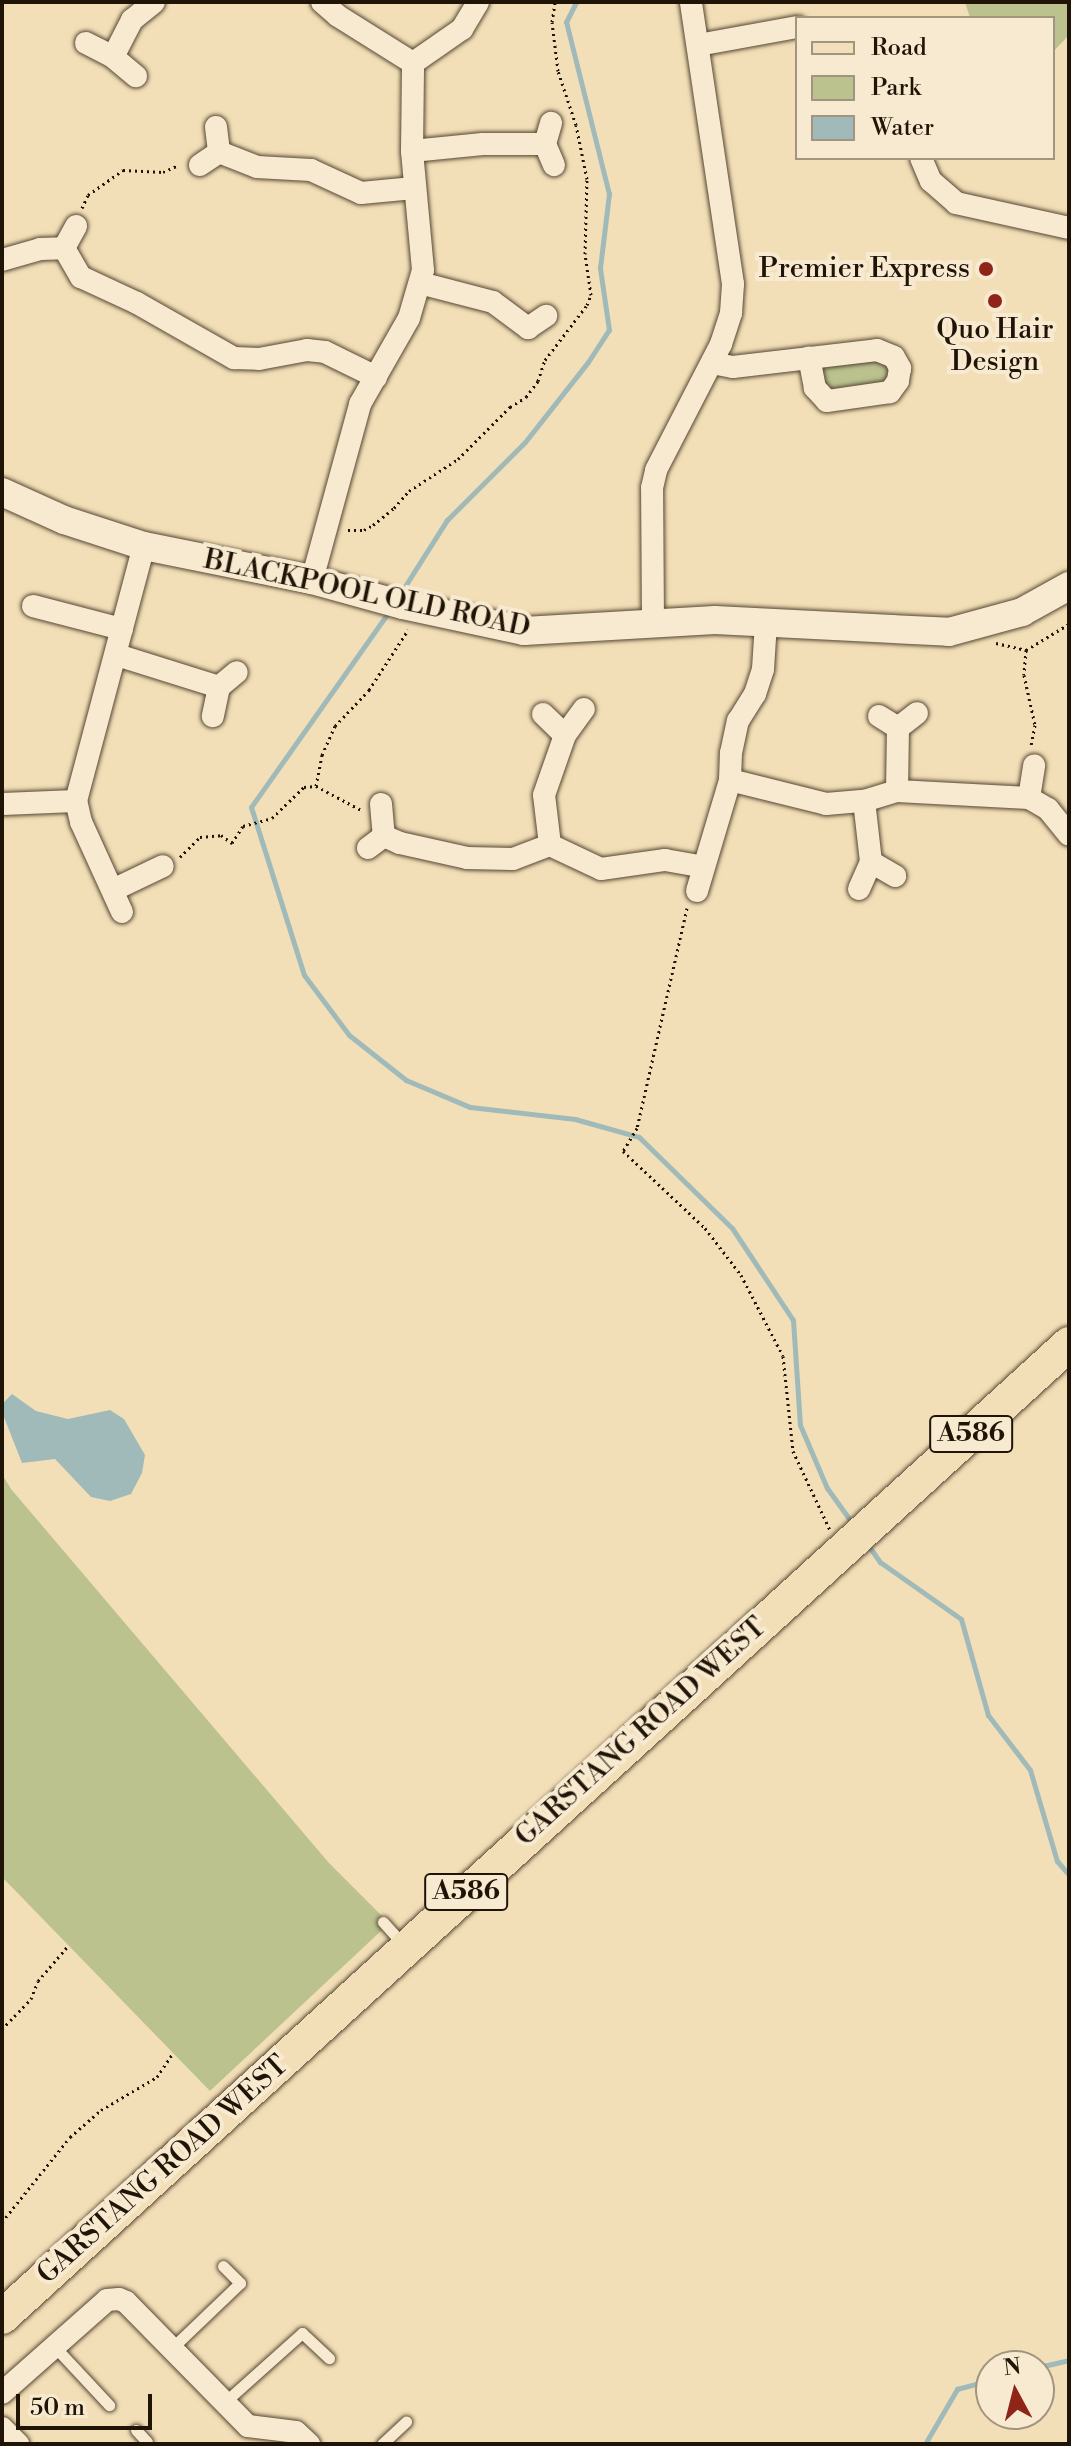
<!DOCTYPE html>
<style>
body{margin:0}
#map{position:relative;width:1071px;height:2446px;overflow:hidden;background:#f3dfb7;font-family:"Libre Bodoni",serif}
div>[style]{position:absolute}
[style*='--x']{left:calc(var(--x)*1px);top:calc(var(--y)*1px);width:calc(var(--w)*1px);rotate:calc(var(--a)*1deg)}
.green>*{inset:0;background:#bbc28e}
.water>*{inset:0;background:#a0bab9}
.stream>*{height:5px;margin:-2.5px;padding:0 2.5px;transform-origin:2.5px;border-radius:2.5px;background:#a0bab9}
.path>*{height:3px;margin-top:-1.5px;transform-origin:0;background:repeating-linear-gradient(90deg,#201407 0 2px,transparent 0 6px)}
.roads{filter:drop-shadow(0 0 2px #554733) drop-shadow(0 0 2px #554733)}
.service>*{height:11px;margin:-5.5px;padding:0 5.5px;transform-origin:5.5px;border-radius:5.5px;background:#f7ead0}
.minor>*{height:22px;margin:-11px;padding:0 11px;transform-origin:11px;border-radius:11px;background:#f7ead0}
.tertiary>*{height:28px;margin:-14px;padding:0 14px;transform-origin:14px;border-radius:14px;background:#f7ead0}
.primary>*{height:34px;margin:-17px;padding:0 17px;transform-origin:17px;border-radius:17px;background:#f3dfb7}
.dots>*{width:22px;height:22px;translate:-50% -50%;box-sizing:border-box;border:4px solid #f7ead0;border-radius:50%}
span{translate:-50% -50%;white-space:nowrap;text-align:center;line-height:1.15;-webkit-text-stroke:8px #f7ead0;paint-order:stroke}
.shield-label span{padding:2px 6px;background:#f7ead0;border:2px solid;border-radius:6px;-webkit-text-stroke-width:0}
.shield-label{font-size:26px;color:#201407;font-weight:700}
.poi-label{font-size:28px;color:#201407}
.right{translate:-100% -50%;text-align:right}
.street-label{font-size:28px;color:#201407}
.frame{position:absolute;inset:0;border:4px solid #201407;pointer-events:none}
.legend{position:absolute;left:795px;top:16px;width:260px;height:144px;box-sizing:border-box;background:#f7ead0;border:2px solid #a19480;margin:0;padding:10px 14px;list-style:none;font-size:24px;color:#201407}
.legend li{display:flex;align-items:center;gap:16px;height:40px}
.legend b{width:40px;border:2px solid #a19480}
.north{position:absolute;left:975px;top:2350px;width:80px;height:80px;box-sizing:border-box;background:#f7ead0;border:2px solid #a19480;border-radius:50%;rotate:353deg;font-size:22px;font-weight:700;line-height:32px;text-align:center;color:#201407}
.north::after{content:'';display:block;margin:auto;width:28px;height:36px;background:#8f2418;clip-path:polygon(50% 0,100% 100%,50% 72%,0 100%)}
.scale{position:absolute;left:16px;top:2394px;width:136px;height:36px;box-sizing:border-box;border:4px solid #201407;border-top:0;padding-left:10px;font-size:24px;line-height:28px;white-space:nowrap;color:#201407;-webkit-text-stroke:6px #f7ead0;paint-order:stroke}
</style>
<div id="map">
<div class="green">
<div style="clip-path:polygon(965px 2px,1069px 2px,1069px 35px,1053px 52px,1053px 18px,970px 18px)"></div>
<div style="clip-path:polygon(877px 350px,898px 381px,827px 401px,809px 358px)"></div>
<div style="clip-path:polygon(2px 1474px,11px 1489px,329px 1863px,382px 1916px,382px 1930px,210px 2091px,2px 1877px)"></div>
</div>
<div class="water">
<div style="clip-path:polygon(12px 1394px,36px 1411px,68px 1419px,110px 1410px,124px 1419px,145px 1455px,142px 1473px,131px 1494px,110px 1501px,91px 1497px,55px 1459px,22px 1463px,2px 1412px,2px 1404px)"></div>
</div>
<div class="stream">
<div style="--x:400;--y:594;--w:88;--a:-57.6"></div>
<div style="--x:447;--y:520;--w:110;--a:-45"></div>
<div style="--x:525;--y:442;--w:102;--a:-51.8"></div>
<div style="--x:588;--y:362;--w:38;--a:-57"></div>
<div style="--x:609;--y:330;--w:63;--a:-98.3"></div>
<div style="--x:600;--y:268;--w:75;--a:-83.1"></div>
<div style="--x:609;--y:194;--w:177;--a:-104"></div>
<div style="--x:566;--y:22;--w:22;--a:-63"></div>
<div style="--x:390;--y:610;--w:241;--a:125.2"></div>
<div style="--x:251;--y:807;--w:176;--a:72.5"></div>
<div style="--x:304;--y:975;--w:75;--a:53.1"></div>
<div style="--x:349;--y:1035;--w:73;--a:38.3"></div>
<div style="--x:406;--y:1080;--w:69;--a:22.9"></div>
<div style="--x:470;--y:1107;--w:106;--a:6.5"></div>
<div style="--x:575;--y:1119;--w:66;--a:15.7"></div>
<div style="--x:639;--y:1137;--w:130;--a:44.4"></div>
<div style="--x:732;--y:1228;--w:110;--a:56.5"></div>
<div style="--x:793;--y:1320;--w:105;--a:86.2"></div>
<div style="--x:800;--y:1425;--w:69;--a:66.8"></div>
<div style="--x:827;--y:1488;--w:44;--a:54.2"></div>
<div style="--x:868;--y:1545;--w:21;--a:55"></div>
<div style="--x:880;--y:1562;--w:99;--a:35.1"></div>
<div style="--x:961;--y:1619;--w:100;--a:74.3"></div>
<div style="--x:988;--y:1715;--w:69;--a:52.6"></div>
<div style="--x:1030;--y:1770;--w:95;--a:73.5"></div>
<div style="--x:1057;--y:1861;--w:18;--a:49"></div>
<div style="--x:1039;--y:2367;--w:31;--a:-13"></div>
<div style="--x:925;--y:2444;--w:64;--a:-59.8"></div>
<div style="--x:957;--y:2389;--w:35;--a:-15"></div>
</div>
<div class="path">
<div style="--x:82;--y:208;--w:14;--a:-65"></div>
<div style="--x:88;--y:195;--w:43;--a:-35.5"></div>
<div style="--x:123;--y:170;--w:40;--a:2.9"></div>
<div style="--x:163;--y:172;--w:17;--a:-24"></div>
<div style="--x:348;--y:530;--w:16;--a:0"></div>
<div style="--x:364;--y:530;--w:10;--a:-29"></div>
<div style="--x:373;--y:525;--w:27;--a:-39"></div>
<div style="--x:394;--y:508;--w:23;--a:-49"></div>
<div style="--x:409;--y:491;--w:59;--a:-33.1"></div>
<div style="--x:458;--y:459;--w:74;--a:-45"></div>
<div style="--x:510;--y:407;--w:19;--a:-32"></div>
<div style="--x:526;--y:397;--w:20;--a:-53"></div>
<div style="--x:538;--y:381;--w:22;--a:-72"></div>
<div style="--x:545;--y:360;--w:69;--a:-52.6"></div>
<div style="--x:587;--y:305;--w:11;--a:-68"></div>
<div style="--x:591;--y:295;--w:41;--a:-98.3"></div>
<div style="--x:585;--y:254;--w:75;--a:-88.5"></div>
<div style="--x:587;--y:179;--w:55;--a:-101.5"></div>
<div style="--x:576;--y:125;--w:57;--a:-108.4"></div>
<div style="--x:558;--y:71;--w:49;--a:-97"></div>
<div style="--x:552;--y:22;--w:20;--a:-81"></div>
<div style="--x:996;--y:643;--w:31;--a:13"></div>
<div style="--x:1026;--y:650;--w:50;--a:-31.2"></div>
<div style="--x:1026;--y:650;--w:25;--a:95"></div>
<div style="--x:1024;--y:675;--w:51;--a:77.6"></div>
<div style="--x:1035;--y:725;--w:20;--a:101"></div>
<div style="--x:316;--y:786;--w:32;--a:-79"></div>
<div style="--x:322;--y:755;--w:32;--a:-66"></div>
<div style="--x:335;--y:726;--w:50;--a:-46.6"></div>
<div style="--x:369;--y:690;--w:72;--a:-57"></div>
<div style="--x:180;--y:857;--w:28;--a:-45"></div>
<div style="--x:200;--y:837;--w:21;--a:-5"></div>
<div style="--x:221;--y:835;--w:14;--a:36"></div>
<div style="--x:232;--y:843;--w:20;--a:-57"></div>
<div style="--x:243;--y:826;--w:30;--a:-15"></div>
<div style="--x:272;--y:818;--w:45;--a:-44.1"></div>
<div style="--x:304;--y:787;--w:12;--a:-5"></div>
<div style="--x:316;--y:786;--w:53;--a:28"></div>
<div style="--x:687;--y:908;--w:226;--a:102.8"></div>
<div style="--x:637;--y:1128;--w:27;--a:121"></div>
<div style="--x:623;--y:1151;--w:112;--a:43.2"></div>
<div style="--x:705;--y:1228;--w:59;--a:52.5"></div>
<div style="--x:741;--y:1275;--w:91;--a:62.6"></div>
<div style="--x:783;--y:1356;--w:96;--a:84"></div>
<div style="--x:793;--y:1451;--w:87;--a:64.9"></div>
<div style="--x:2;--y:2029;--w:42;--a:-46"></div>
<div style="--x:31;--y:1999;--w:19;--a:-69"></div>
<div style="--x:38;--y:1981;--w:46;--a:-49.4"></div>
<div style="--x:2;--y:2222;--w:109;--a:-51.3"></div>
<div style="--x:70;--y:2137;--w:41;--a:-41.1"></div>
<div style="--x:101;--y:2110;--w:65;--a:-30.5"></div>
<div style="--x:157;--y:2077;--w:29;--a:-56"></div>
</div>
<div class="roads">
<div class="service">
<div style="--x:383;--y:1922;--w:31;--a:48"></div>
<div style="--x:54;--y:2346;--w:81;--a:47"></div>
<div style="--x:172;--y:2348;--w:94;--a:-43.7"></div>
<div style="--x:240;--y:2283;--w:24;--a:-135"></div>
<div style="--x:226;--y:2401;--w:102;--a:-41.8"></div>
<div style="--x:302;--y:2333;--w:37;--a:43"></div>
<div style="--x:136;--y:2430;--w:16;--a:47"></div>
<div style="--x:382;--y:2444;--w:33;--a:-43"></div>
</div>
<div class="minor">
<div style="--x:86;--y:43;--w:30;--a:27"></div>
<div style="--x:113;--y:57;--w:42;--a:-62.8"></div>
<div style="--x:132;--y:20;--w:28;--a:-39"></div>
<div style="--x:698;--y:45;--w:101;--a:-10.3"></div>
<div style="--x:113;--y:57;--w:30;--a:40"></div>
<div style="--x:413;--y:63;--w:60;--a:-34.8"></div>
<div style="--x:462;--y:29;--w:31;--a:-59"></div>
<div style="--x:216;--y:127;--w:25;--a:83"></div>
<div style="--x:219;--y:152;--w:41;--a:21.5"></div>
<div style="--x:257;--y:167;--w:54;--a:3.2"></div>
<div style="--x:311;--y:170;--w:55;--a:24.7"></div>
<div style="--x:361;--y:193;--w:53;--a:-5.4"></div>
<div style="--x:545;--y:144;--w:23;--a:67"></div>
<div style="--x:412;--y:151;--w:71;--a:-5.6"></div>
<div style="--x:483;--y:144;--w:62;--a:0"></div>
<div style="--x:545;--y:144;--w:22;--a:-74"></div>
<div style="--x:921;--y:158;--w:25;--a:67"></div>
<div style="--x:931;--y:181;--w:33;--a:41"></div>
<div style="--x:956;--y:203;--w:116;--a:12.5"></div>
<div style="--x:200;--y:165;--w:23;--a:-34"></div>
<div style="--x:64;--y:248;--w:25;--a:-61"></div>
<div style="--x:2;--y:260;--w:40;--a:-16"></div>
<div style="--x:40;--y:249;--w:24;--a:-2"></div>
<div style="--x:64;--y:248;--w:34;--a:60"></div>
<div style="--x:81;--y:277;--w:62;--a:24.9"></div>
<div style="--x:137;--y:303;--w:112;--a:29.6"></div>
<div style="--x:234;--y:358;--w:25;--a:2"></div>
<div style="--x:259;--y:359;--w:49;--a:-10.6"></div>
<div style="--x:307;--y:350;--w:18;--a:6"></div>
<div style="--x:325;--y:352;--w:57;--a:26.1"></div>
<div style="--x:420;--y:283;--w:75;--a:14.6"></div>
<div style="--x:493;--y:302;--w:44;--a:36.6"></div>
<div style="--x:528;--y:328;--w:22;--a:-34"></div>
<div style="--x:712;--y:363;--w:21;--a:11"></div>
<div style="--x:733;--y:367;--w:145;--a:-6.7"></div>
<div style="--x:877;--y:350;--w:18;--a:22"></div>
<div style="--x:894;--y:357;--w:13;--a:61"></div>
<div style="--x:900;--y:368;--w:13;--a:99"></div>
<div style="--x:898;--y:381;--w:14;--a:126"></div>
<div style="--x:890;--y:392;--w:64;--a:171.9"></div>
<div style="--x:827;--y:401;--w:18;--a:-133"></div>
<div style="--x:815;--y:388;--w:31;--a:-101"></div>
<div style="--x:312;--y:580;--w:182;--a:-74.7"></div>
<div style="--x:360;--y:404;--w:99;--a:-60.3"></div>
<div style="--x:409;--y:318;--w:50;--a:-73.7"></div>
<div style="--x:423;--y:270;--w:120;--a:-95.3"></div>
<div style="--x:412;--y:151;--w:88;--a:-89.3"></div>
<div style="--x:413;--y:63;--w:89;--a:-147.9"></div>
<div style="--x:338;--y:16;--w:21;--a:-139"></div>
<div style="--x:33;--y:606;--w:92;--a:14.5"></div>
<div style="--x:653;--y:622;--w:134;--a:-90.4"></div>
<div style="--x:652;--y:488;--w:18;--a:-77"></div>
<div style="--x:656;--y:470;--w:142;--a:-62.7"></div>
<div style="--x:721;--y:344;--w:33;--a:-72"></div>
<div style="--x:731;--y:313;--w:29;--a:-86"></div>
<div style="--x:733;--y:284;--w:285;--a:-98.5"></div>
<div style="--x:117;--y:655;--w:107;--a:17.4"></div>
<div style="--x:219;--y:687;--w:30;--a:102"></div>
<div style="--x:219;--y:687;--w:23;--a:-40"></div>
<div style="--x:543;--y:714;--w:30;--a:44"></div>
<div style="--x:879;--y:716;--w:22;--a:32"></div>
<div style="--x:898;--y:728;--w:63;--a:90.9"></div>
<div style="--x:898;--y:728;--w:24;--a:-38"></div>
<div style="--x:730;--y:780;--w:99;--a:14"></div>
<div style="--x:826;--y:804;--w:38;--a:-5"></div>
<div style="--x:864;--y:801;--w:34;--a:-17"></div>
<div style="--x:897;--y:791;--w:132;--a:3"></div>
<div style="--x:1029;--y:798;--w:22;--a:30"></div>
<div style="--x:1048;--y:809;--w:33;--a:51"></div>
<div style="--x:1029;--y:798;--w:33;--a:-81"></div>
<div style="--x:2;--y:804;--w:74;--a:-2.3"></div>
<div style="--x:381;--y:804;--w:32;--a:85"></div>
<div style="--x:384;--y:836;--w:17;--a:24"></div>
<div style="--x:400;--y:843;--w:69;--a:12.6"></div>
<div style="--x:467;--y:858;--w:46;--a:1.2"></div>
<div style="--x:513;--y:859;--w:40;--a:-21"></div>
<div style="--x:550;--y:845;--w:56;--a:25.2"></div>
<div style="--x:601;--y:869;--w:65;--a:-8"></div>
<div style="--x:665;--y:860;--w:39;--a:10"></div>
<div style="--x:550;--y:845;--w:50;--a:-96.8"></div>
<div style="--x:544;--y:795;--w:64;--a:-70.7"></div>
<div style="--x:565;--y:735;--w:32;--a:-54"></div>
<div style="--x:368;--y:848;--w:20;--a:-37"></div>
<div style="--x:871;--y:862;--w:28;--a:30"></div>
<div style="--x:859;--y:889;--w:30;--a:-66"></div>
<div style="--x:871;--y:862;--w:61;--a:-96.5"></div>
<div style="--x:113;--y:890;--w:55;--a:-25.6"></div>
<div style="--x:697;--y:891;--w:116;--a:-73.4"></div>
<div style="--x:730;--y:780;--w:27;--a:-88"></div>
<div style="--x:731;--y:753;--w:33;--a:-78"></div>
<div style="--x:738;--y:721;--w:32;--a:-58"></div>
<div style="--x:755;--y:694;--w:26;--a:-72"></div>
<div style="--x:763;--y:669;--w:46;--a:-86.3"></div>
<div style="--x:122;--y:912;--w:99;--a:-114.5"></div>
<div style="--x:81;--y:822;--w:22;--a:-103"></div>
<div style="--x:76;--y:801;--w:264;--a:-75.1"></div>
<div style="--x:2;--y:2393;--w:140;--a:-41.5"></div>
<div style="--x:107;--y:2300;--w:12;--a:-5"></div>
<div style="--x:119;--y:2299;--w:8;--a:23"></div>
<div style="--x:126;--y:2302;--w:174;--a:45.5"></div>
<div style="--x:248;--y:2426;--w:48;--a:7.1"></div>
<div style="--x:296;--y:2432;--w:18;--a:43"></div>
<div style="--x:2;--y:2428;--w:23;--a:45"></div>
</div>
<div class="tertiary">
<div style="--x:2;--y:492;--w:68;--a:24.3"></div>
<div style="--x:64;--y:520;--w:84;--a:18"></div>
<div style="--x:144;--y:546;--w:171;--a:11.4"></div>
<div style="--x:312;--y:580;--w:94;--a:15.4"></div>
<div style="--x:403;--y:605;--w:124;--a:12.1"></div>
<div style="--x:524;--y:631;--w:191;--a:-3.3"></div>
<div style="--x:715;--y:620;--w:234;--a:2.9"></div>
<div style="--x:949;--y:632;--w:76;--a:-15.3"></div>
<div style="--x:1022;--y:612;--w:54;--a:-29"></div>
</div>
<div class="primary">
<div style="--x:2;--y:2317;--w:1444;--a:-42.36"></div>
</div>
</div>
<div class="dots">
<div style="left:986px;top:269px;background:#8f2418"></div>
<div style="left:995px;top:301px;background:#8f2418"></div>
</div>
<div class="shield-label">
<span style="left:971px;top:1434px">A586</span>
<span style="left:466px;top:1892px">A586</span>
</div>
<div class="poi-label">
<span class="right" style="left:970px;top:269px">Premier Express</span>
<span style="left:995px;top:346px">Quo Hair<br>Design</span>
</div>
<div class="street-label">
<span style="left:367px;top:594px;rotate:12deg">BLACKPOOL OLD ROAD</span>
<span style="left:641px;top:1732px;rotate:-42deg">GARSTANG ROAD WEST</span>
<span style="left:163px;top:2170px;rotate:-42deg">GARSTANG ROAD WEST</span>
</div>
<div class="frame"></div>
<ul class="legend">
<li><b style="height:10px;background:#f3dfb7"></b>Road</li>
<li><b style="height:22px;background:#bbc28e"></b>Park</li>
<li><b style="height:22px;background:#a0bab9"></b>Water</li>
</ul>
<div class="north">N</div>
<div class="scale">50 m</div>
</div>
